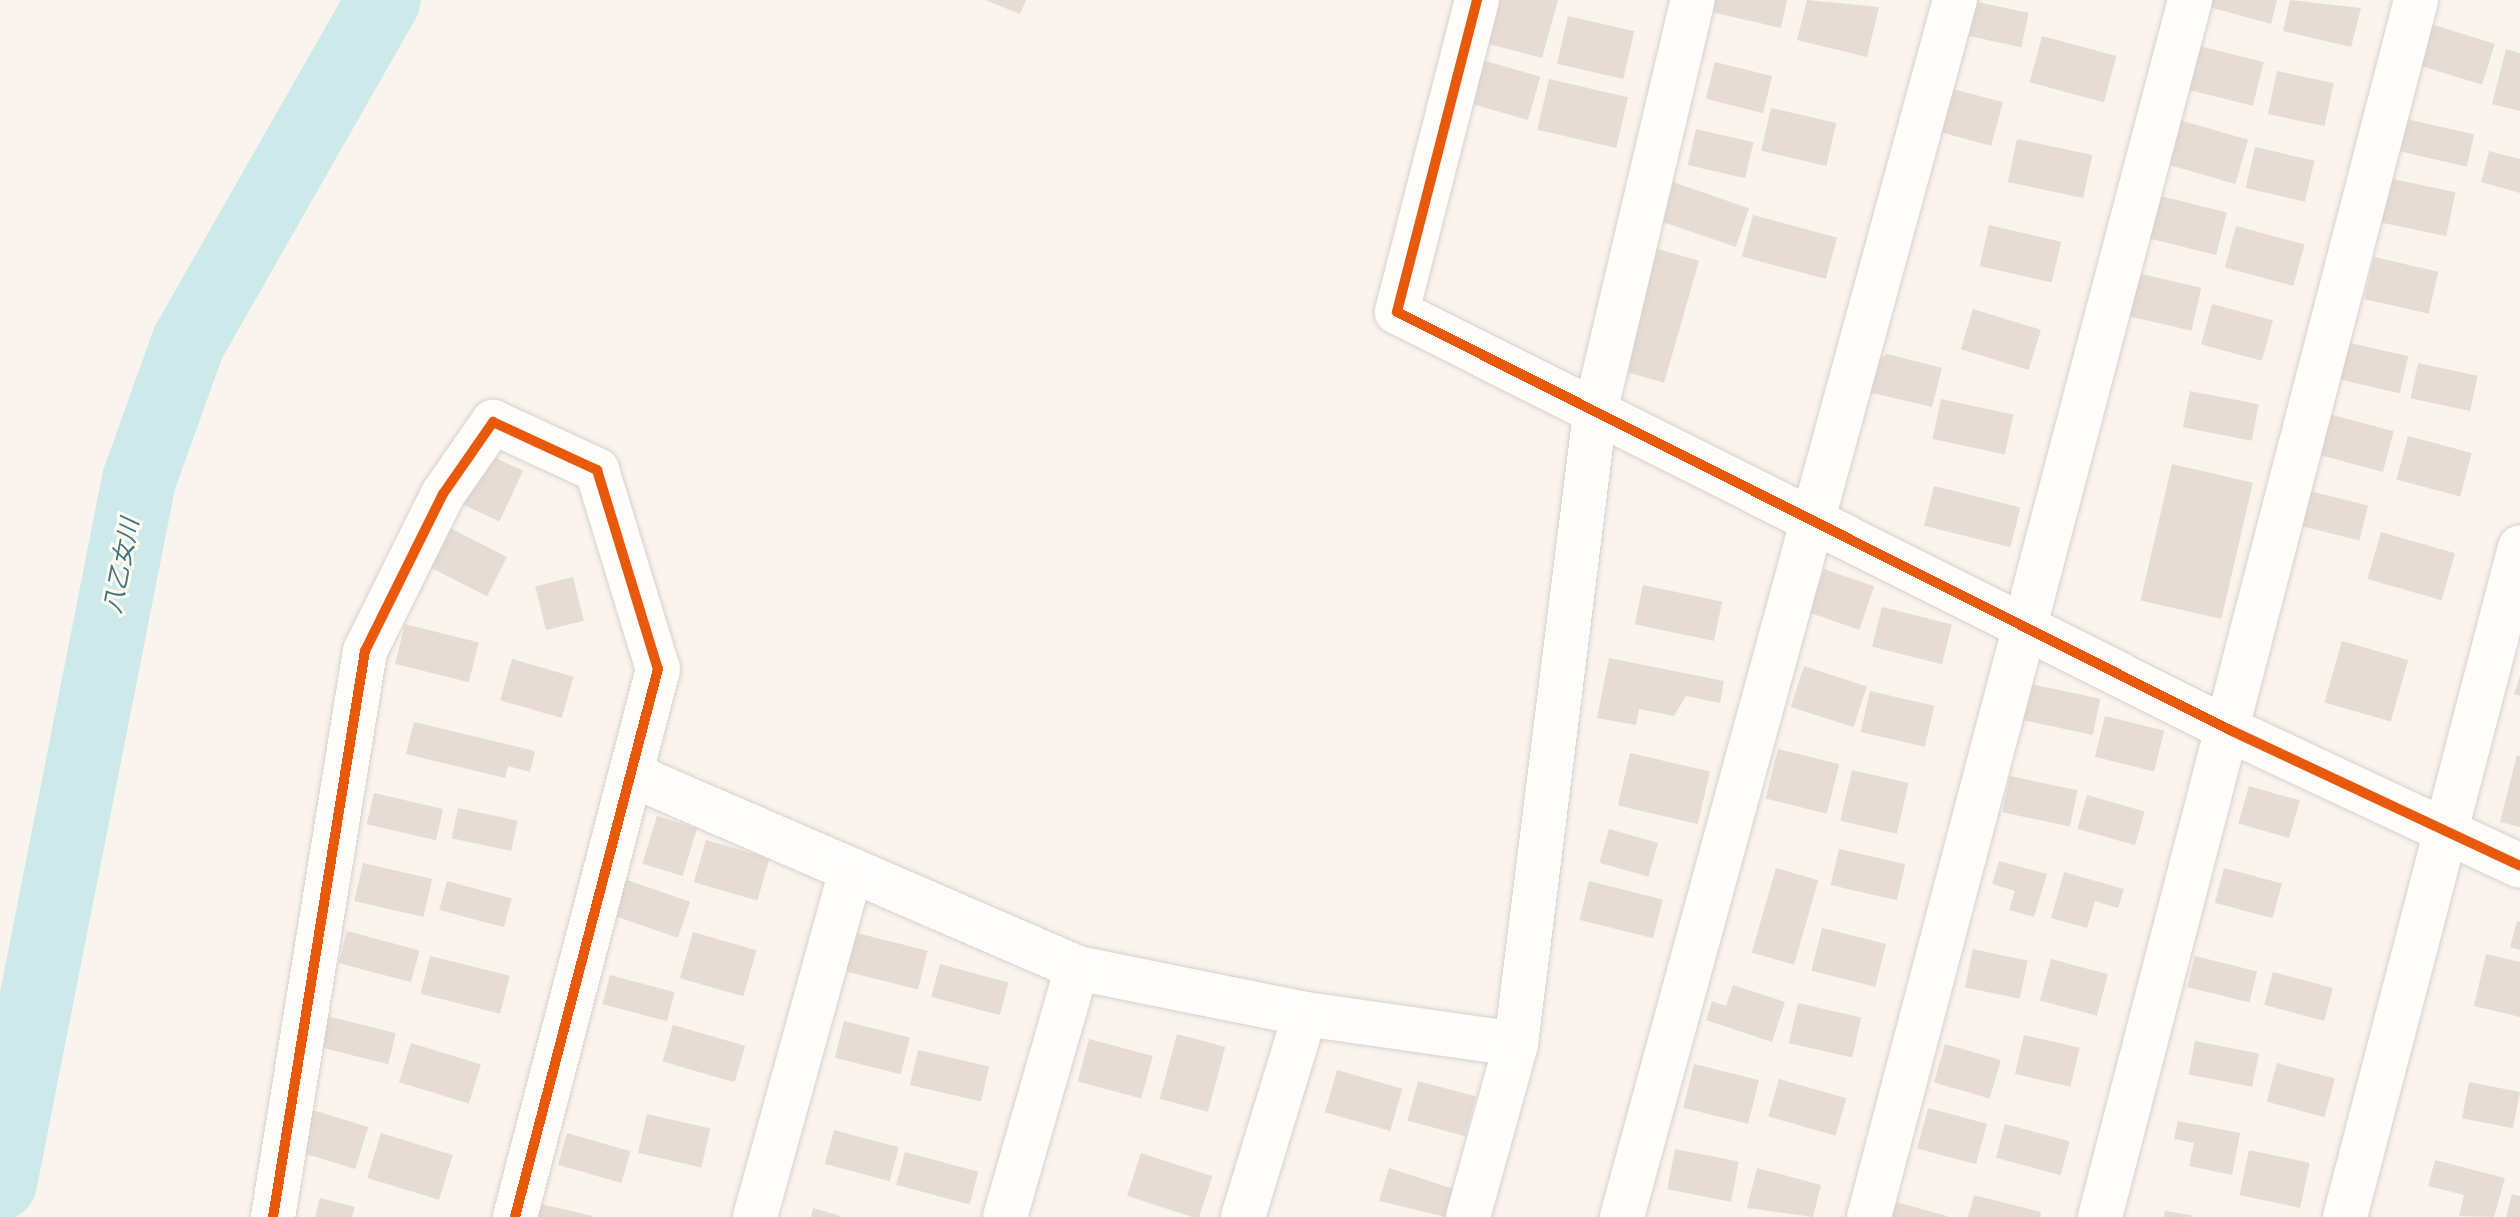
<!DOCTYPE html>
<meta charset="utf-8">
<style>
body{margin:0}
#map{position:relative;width:2520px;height:1217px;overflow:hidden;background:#f9f4ed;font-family:Roboto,"Noto Sans JP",sans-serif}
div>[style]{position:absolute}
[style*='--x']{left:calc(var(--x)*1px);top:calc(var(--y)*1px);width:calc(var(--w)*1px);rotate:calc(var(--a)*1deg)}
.river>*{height:74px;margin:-37px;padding:0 37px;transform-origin:37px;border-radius:37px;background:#cee9ea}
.building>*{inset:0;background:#e6dcd4;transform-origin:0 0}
.roads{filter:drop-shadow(0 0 2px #d8d1cb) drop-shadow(0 0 2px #d8d1cb)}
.minor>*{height:44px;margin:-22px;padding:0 22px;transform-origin:22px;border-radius:22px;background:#fefdfc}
.cycleway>*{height:10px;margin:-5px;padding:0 5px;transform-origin:5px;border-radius:5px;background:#e8590c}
span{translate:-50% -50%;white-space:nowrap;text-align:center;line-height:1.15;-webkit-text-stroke:6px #fff9f0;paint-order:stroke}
.water-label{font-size:24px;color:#3c7680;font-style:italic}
</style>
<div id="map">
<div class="river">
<div style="--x:0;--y:1183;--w:717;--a:-78.82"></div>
<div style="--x:139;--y:480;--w:145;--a:-70.3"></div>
<div style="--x:188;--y:343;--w:395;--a:-60.3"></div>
</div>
<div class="building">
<div style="clip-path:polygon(985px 0,1026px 0,1020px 14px)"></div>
<div style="clip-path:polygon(1492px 0,1558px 0,1542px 58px,1481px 42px)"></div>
<div style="clip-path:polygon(1713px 0,1787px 0,1781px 28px,1711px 12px)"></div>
<div style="clip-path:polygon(1807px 0,1879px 7px,1867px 57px,1797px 40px)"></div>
<div style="left:1968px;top:0;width:62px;height:35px;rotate:12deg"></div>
<div style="clip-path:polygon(2211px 0,2277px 0,2271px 24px,2209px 7px)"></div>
<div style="clip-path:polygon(2290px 0,2361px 8px,2351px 47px,2283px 31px)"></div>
<div style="left:1568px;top:16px;width:68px;height:49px;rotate:13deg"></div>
<div style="left:2424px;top:22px;width:74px;height:43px;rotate:17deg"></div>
<div style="left:2042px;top:36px;width:77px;height:48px;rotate:15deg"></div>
<div style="left:2191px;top:44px;width:75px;height:45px;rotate:14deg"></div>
<div style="clip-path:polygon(2506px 49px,2520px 53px,2520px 111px,2492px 104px)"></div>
<div style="left:1475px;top:58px;width:68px;height:45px;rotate:16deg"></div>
<div style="left:1715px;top:62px;width:59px;height:38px;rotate:14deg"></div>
<div style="left:2277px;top:71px;width:58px;height:44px;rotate:12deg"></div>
<div style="left:1549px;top:79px;width:81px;height:52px;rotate:13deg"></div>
<div style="left:1942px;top:86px;width:63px;height:45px;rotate:15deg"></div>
<div style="left:1771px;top:108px;width:67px;height:44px;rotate:13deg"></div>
<div style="left:2176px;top:119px;width:75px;height:46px;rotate:16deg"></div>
<div style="left:2407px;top:119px;width:69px;height:33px;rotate:13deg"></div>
<div style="left:1696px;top:129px;width:59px;height:37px;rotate:13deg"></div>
<div style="left:2017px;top:139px;width:77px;height:44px;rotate:12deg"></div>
<div style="left:2255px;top:147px;width:61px;height:42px;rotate:13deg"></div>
<div style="clip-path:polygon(2489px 151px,2520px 159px,2520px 193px,2481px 182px)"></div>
<div style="left:2388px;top:178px;width:69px;height:45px;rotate:12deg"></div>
<div style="left:1664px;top:179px;width:90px;height:41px;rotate:19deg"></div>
<div style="left:2157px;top:195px;width:72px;height:44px;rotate:14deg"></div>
<div style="left:1753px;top:215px;width:87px;height:43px;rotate:15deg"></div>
<div style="left:1989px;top:225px;width:74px;height:42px;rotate:13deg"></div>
<div style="left:2236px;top:226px;width:71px;height:43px;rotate:15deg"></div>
<div style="left:1651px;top:247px;width:50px;height:127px;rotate:16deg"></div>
<div style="left:2374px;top:257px;width:66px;height:43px;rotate:13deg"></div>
<div style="left:2137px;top:273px;width:66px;height:44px;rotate:13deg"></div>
<div style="left:2212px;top:304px;width:63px;height:42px;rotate:15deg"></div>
<div style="left:1973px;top:309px;width:71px;height:42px;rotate:17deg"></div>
<div style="left:2342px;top:341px;width:68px;height:38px;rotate:13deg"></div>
<div style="clip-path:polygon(1887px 354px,1942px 368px,1932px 407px,1864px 391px,1869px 368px)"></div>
<div style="left:2418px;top:363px;width:61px;height:36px;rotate:12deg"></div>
<div style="left:2190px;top:391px;width:70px;height:37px;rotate:11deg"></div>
<div style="left:1941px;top:399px;width:74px;height:41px;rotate:12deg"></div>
<div style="left:2329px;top:414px;width:67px;height:42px;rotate:15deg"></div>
<div style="left:2408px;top:436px;width:66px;height:45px;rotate:15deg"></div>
<div style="left:485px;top:453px;width:42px;height:56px;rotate:25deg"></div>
<div style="left:2172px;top:464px;width:83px;height:140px;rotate:13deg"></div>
<div style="left:1934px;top:486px;width:89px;height:41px;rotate:14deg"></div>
<div style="left:2306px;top:490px;width:64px;height:36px;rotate:14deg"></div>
<div style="left:450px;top:528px;width:64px;height:44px;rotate:27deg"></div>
<div style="left:2381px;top:532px;width:77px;height:49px;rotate:16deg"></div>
<div style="left:1824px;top:569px;width:53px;height:46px;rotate:19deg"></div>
<div style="left:573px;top:577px;width:45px;height:39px;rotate:76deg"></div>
<div style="left:1643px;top:585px;width:81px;height:40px;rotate:12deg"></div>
<div style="left:1882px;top:607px;width:72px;height:41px;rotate:14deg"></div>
<div style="left:405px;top:624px;width:76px;height:41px;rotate:14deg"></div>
<div style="left:2342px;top:641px;width:69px;height:64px;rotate:16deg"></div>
<div style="clip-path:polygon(1609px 658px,1724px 681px,1720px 703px,1686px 696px,1674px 716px,1639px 709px,1636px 725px,1597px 718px)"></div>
<div style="left:512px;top:659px;width:64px;height:43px;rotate:16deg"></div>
<div style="left:1804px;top:666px;width:66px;height:43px;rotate:18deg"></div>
<div style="clip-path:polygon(2520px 676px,2520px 696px,2514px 694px)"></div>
<div style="left:2031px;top:684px;width:71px;height:37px;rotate:12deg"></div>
<div style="left:1870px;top:691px;width:66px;height:42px;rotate:13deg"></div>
<div style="left:2105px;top:716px;width:61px;height:42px;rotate:14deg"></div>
<div style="clip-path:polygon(414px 722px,535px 751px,530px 772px,508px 766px,505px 778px,406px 754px)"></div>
<div style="left:1778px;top:749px;width:63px;height:51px;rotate:14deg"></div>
<div style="left:1630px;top:753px;width:82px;height:54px;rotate:13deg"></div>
<div style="clip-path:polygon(2517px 755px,2520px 756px,2520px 827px,2500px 822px)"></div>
<div style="left:1852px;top:770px;width:58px;height:52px;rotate:13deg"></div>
<div style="left:2010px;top:776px;width:69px;height:37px;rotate:12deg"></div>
<div style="left:2249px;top:786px;width:53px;height:39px;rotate:16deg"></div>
<div style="left:374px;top:793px;width:71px;height:32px;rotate:13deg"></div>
<div style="left:2087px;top:795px;width:60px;height:35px;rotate:16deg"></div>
<div style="left:458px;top:808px;width:61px;height:31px;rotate:12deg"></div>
<div style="left:657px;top:816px;width:42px;height:50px;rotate:17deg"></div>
<div style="left:1609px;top:829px;width:51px;height:35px;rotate:16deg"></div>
<div style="left:706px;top:840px;width:66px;height:44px;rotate:16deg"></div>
<div style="left:1839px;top:849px;width:68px;height:37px;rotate:13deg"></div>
<div style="clip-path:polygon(1999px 861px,2047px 874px,2034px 917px,2009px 910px,2015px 891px,1992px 884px)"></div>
<div style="left:363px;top:863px;width:71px;height:39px;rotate:13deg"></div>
<div style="left:1776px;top:868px;width:44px;height:88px;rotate:16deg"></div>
<div style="left:2224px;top:868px;width:60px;height:36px;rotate:15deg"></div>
<div style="clip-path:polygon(2064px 872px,2124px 889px,2118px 908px,2095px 901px,2087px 928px,2051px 918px)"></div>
<div style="left:624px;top:879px;width:70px;height:38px;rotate:19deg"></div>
<div style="left:447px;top:881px;width:67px;height:30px;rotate:15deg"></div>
<div style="left:1589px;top:881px;width:76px;height:40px;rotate:14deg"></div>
<div style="clip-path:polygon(2517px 921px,2520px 922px,2520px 950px,2510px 947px)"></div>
<div style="left:1822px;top:928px;width:66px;height:44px;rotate:14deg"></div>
<div style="left:347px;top:931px;width:75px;height:33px;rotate:15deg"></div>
<div style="left:693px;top:932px;width:66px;height:48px;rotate:16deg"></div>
<div style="left:853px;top:932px;width:77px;height:40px;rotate:14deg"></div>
<div style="left:1973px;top:949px;width:56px;height:39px;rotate:12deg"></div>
<div style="clip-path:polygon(2486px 954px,2520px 962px,2520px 1017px,2474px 1006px)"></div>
<div style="left:430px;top:956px;width:82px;height:39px;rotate:14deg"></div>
<div style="left:2195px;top:956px;width:64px;height:32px;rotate:14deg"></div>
<div style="left:2051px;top:959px;width:59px;height:43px;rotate:15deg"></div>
<div style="left:940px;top:964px;width:71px;height:34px;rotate:15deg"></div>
<div style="left:2273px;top:972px;width:62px;height:34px;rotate:15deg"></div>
<div style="left:610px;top:975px;width:67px;height:30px;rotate:15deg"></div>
<div style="clip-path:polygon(1733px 985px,1785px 1002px,1772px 1042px,1706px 1020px,1712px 1001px,1726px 1006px)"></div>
<div style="left:1798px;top:1003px;width:65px;height:41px;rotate:13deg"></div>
<div style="left:327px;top:1016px;width:71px;height:32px;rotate:14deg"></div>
<div style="left:844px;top:1021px;width:68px;height:38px;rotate:14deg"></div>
<div style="left:673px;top:1025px;width:75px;height:38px;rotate:16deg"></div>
<div style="left:1177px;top:1034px;width:50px;height:67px;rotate:15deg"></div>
<div style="left:2024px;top:1035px;width:57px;height:40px;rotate:13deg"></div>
<div style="left:1089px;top:1039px;width:66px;height:44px;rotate:15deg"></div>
<div style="left:2195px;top:1041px;width:65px;height:34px;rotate:11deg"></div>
<div style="left:411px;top:1043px;width:73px;height:41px;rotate:17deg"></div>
<div style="left:1945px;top:1044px;width:58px;height:40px;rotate:16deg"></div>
<div style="left:918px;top:1050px;width:73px;height:36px;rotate:13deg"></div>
<div style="left:2277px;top:1063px;width:60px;height:40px;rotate:15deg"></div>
<div style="left:1694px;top:1064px;width:67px;height:45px;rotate:14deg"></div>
<div style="left:1337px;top:1070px;width:68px;height:44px;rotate:16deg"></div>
<div style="left:1779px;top:1079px;width:70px;height:39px;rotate:16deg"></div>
<div style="left:1418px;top:1081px;width:60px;height:41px;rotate:15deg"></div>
<div style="left:2469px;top:1082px;width:52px;height:37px;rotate:11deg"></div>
<div style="left:306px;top:1108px;width:65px;height:44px;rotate:17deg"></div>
<div style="left:1928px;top:1108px;width:61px;height:42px;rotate:15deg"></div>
<div style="left:647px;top:1114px;width:65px;height:40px;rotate:13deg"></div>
<div style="clip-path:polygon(2178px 1121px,2240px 1133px,2232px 1175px,2189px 1166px,2194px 1143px,2174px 1139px)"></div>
<div style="left:2005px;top:1124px;width:67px;height:35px;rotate:15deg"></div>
<div style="left:834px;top:1130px;width:67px;height:35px;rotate:15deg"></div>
<div style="left:381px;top:1133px;width:75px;height:47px;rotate:17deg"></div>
<div style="left:567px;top:1133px;width:66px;height:33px;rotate:16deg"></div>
<div style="left:1675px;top:1149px;width:65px;height:41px;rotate:11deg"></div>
<div style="left:2249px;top:1150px;width:62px;height:46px;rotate:12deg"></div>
<div style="left:905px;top:1152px;width:76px;height:34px;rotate:15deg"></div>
<div style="left:1141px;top:1153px;width:75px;height:45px;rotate:18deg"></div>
<div style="clip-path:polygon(2435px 1160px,2505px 1178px,2494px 1217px,2459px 1216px,2464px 1195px,2428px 1186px)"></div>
<div style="clip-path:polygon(1389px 1168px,1454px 1189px,1446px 1217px,1379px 1201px)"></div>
<div style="clip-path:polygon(1757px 1168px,1821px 1185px,1813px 1217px,1747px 1208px)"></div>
<div style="clip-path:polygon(2512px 1194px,2520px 1196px,2520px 1217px,2506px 1217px)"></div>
<div style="clip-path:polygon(1974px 1195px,2041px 1212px,2040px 1217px,1968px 1217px)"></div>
<div style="clip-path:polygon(320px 1198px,355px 1207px,352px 1217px,315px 1217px)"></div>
<div style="clip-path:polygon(1896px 1202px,1947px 1216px,1947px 1217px,1892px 1217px)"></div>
<div style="clip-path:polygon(541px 1204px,593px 1216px,593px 1217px,537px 1217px)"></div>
<div style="clip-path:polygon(813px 1208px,841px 1216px,841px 1217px,811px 1217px)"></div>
<div style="clip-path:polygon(2165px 1211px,2191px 1215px,2191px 1217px,2164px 1217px)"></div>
</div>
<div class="roads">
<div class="minor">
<div style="--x:1477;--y:0;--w:322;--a:104.4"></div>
<div style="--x:1397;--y:312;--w:932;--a:26.65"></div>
<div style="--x:2230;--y:730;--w:320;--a:25.1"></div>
<div style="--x:632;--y:775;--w:485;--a:23.4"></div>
<div style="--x:1077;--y:968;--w:233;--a:11.4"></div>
<div style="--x:1305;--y:1014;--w:213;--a:8.1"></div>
<div style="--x:273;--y:1217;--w:573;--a:-80.77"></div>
<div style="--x:365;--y:651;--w:175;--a:-63.6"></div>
<div style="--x:443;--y:494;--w:88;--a:-55.2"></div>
<div style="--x:493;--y:422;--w:115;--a:24.8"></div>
<div style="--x:597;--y:470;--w:208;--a:73"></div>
<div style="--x:658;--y:669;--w:566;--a:104.63"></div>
<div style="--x:755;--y:1217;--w:360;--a:-74.5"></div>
<div style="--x:1005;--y:1217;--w:259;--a:-73.9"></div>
<div style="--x:1243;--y:1217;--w:212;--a:-73"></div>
<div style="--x:1468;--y:1217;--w:180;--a:-74.5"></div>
<div style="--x:1516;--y:1044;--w:636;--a:-82.86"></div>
<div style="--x:1595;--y:413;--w:424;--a:-76.7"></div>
<div style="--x:1622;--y:1217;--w:1262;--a:-74.7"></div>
<div style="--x:1869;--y:1217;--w:1259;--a:-75.22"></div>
<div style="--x:2100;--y:1217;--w:1257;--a:-75.44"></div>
<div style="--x:2345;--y:1217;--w:692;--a:-75.36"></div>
</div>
</div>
<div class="cycleway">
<div style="--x:1477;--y:0;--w:322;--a:104.4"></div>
<div style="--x:1397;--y:312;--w:932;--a:26.65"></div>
<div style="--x:2230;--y:730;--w:320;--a:25.1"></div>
<div style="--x:273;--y:1217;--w:573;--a:-80.77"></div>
<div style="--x:365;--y:651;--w:175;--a:-63.6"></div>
<div style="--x:443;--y:494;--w:88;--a:-55.2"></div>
<div style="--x:493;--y:422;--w:115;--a:24.8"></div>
<div style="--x:597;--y:470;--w:208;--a:73"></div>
<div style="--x:658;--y:669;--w:566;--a:104.63"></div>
</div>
<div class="water-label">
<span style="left:122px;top:566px;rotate:-79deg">八乙女川</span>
</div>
</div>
